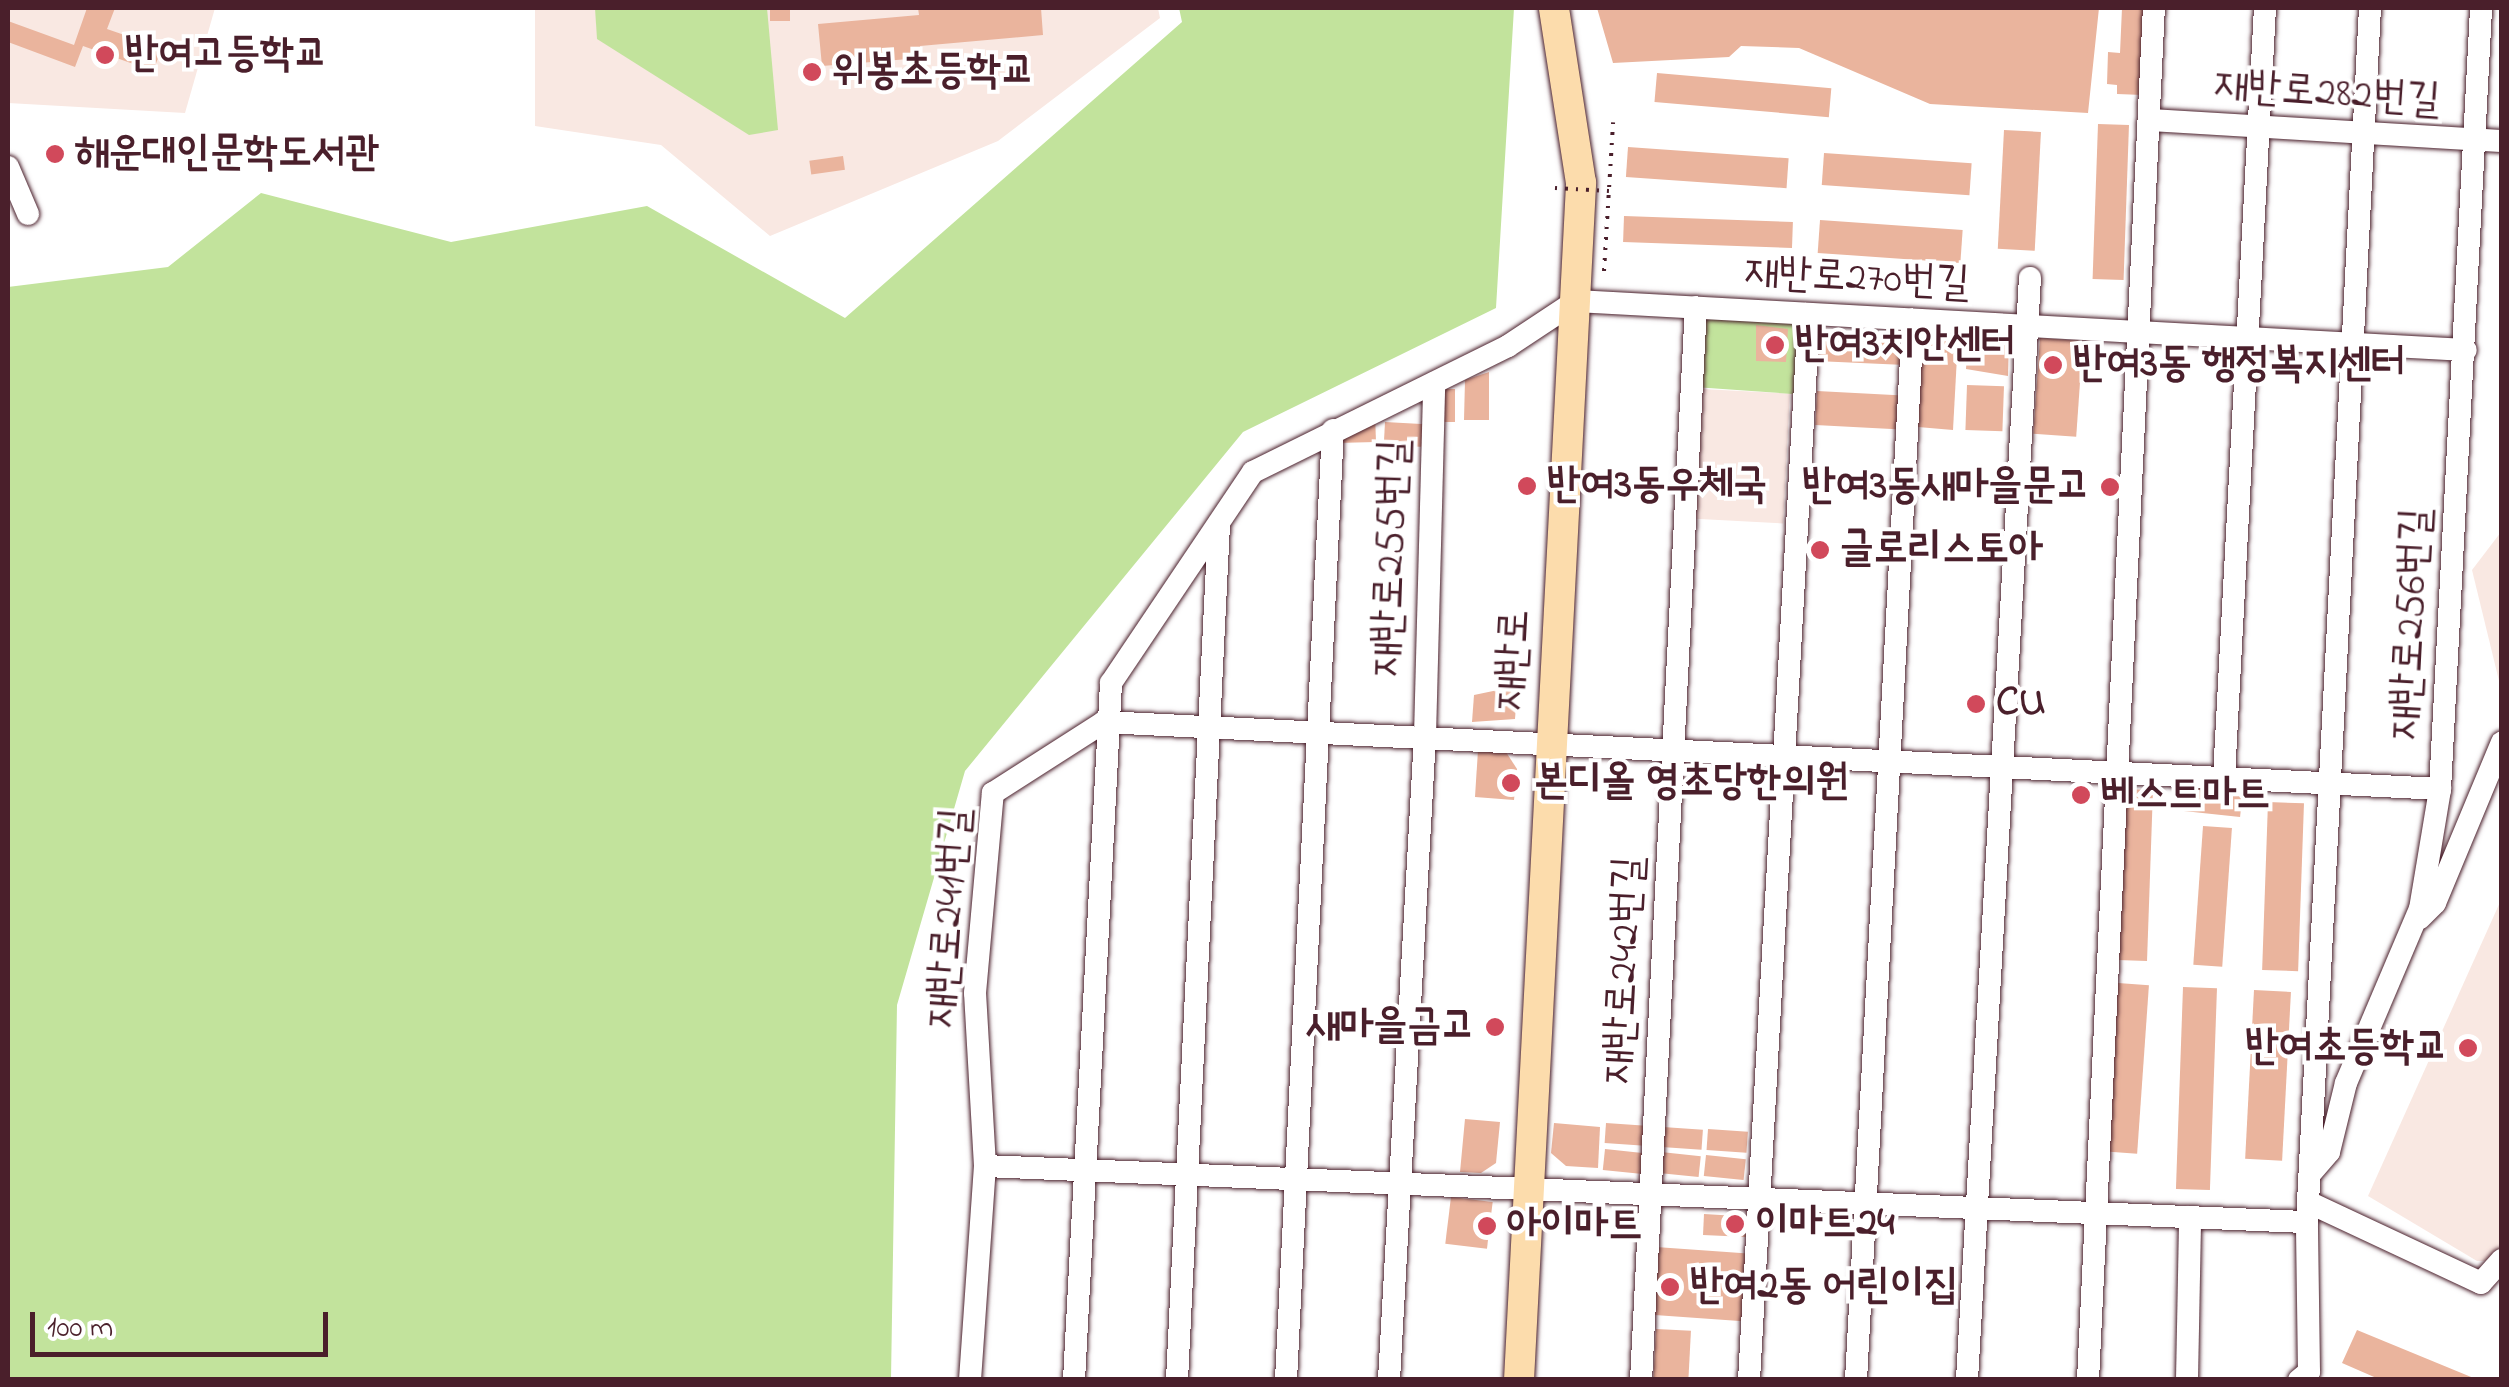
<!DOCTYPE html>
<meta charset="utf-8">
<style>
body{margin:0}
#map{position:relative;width:2509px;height:1387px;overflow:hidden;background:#fff;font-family:"Indie Flower","Poor Story",sans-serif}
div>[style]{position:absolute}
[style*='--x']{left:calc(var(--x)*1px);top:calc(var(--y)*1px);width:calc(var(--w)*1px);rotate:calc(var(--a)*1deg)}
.built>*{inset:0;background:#f9e8e2;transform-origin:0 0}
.green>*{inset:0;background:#c2e39c;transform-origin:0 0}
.building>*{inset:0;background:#eab49d;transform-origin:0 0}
.path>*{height:4px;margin-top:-2px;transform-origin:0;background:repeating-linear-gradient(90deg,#4a1f2b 0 2.5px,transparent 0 10.5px)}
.roads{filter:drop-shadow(0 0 2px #4a1f2b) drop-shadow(0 0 2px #4a1f2b)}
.minor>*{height:22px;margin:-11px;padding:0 11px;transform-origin:11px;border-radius:11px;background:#fff}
.major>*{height:30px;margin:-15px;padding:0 15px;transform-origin:15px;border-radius:15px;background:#fcdcac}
.path-bridge>*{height:4px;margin-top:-2px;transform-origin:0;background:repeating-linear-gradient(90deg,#4a1f2b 0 2.5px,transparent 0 10.5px)}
.dots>*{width:28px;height:28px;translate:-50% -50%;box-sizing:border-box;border:5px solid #fff;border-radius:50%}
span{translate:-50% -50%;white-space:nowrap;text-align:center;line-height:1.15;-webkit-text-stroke:8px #fff;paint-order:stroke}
.poi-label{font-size:42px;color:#4a1f2b;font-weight:700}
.left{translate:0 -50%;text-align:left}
.right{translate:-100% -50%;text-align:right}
.street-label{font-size:42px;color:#4a1f2b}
.frame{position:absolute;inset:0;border:10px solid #4a1f2b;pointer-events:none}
.scale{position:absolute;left:30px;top:1312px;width:298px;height:45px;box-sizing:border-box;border:5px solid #4a1f2b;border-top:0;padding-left:12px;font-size:30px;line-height:35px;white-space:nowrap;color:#4a1f2b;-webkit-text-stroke:8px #fff;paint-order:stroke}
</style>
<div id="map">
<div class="built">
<div style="clip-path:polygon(8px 8px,215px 8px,185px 113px,8px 103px)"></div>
<div style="clip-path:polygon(535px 8px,1158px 8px,1160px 18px,998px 141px,770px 236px,661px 145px,535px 126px)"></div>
<div style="left:1702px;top:389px;width:88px;height:130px;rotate:3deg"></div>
<div style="clip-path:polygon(2501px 532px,2501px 689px,2472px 570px)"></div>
<div style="clip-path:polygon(2501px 900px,2501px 1261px,2477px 1261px,2368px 1196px)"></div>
</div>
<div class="green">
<div style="clip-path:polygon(595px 8px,767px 8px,778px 130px,749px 135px,597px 39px)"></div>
<div style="clip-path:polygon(1179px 8px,1514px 8px,1496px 308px,1243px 432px,965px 771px,897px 1005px,891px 1379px,8px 1379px,8px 287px,168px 267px,261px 193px,451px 242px,647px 206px,845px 318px,1182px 22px)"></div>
<div style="left:1696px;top:307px;width:113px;height:80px;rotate:4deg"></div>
</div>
<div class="building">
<div style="clip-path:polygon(87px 8px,115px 8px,107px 29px,162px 48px,153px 71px,83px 46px,75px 67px,8px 42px,8px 21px,74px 45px)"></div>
<div style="left:770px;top:8px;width:20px;height:13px"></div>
<div style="clip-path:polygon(918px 8px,1041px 8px,1043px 35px,920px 46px,921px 58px,822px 66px,818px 24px,919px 15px)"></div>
<div style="clip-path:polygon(1597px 8px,2099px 8px,2088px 113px,1930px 104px,1799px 48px,1741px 46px,1729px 57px,1613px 63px)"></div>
<div style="clip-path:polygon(2122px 8px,2147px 8px,2143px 95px,2117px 94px,2117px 85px,2107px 84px,2108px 52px,2120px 53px)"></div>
<div style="left:1657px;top:73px;width:175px;height:29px;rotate:5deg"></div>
<div style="left:2098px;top:124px;width:31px;height:155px;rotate:2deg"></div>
<div style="left:2004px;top:130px;width:37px;height:119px;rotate:3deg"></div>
<div style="left:1628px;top:147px;width:161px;height:30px;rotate:4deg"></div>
<div style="left:1824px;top:153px;width:148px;height:32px;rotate:4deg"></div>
<div style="left:843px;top:156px;width:14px;height:34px;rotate:82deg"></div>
<div style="left:1624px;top:216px;width:169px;height:26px;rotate:2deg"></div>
<div style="left:1820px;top:220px;width:143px;height:33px;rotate:4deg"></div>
<div style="clip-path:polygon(1756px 325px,1788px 329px,1786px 362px,1756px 361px)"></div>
<div style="clip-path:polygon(1831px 333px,1898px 336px,1905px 365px,1816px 361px,1816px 343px)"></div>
<div style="clip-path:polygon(1931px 336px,1958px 338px,1953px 430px,1918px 427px,1922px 344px)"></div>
<div style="clip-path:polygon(1968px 337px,2009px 337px,2008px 376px,1966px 369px)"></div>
<div style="left:2040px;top:338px;width:43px;height:96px;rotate:4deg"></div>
<div style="clip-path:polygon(1489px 372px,1489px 420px,1464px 420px,1465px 380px)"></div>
<div style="left:1967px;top:385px;width:37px;height:45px;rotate:2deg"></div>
<div style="left:1438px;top:389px;width:17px;height:33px"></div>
<div style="left:1817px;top:391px;width:86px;height:34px;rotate:3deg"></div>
<div style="clip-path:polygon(1375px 414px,1376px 442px,1336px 443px)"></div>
<div style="left:1385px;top:422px;width:41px;height:23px;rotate:3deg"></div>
<div style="clip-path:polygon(1498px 690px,1517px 692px,1515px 719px,1472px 722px,1474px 695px)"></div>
<div style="clip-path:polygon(1478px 750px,1506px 752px,1517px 769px,1514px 800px,1475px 797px)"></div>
<div style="left:2184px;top:786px;width:59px;height:25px;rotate:6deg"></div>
<div style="left:2123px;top:789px;width:30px;height:171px;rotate:2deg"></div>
<div style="left:2268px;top:802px;width:36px;height:168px;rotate:2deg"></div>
<div style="left:2203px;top:826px;width:29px;height:139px;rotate:4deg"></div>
<div style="left:2118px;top:983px;width:31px;height:169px;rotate:4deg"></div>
<div style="left:2183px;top:987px;width:34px;height:202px;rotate:2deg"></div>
<div style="left:2254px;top:990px;width:37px;height:169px;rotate:3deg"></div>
<div style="clip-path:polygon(1465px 1119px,1500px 1122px,1496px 1163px,1481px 1173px,1460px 1172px)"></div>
<div style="clip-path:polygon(1554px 1123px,1600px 1127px,1598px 1168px,1566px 1166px,1551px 1153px)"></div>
<div style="left:1606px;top:1123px;width:40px;height:20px;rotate:4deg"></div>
<div style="left:1663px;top:1127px;width:40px;height:20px;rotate:4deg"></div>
<div style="left:1708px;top:1129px;width:40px;height:21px;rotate:4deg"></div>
<div style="left:1605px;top:1149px;width:40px;height:21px;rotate:6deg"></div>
<div style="left:1661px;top:1152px;width:40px;height:21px;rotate:6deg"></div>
<div style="left:1706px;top:1155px;width:40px;height:21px;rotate:6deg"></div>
<div style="left:1451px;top:1197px;width:42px;height:47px;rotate:7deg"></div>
<div style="clip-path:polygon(1704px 1214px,1737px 1216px,1747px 1237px,1703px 1235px)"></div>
<div style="left:1656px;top:1247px;width:92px;height:68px;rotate:4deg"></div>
<div style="left:1656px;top:1329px;width:35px;height:51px;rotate:3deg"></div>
<div style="clip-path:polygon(2357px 1330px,2476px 1379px,2476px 1380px,2381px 1380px,2342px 1363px)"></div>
</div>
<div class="path">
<div style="--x:1604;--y:271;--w:149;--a:-86.5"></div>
</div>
<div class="roads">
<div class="minor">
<div style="--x:2149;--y:120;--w:354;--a:3.4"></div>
<div style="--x:8;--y:167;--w:51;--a:66.9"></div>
<div style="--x:1104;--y:722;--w:1338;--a:2.87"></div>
<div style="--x:2224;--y:777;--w:770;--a:-86.95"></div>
<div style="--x:2420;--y:918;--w:21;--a:-45"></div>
<div style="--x:2435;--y:903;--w:174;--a:-67.4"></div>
<div style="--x:985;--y:1166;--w:1323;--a:2.43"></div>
<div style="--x:2310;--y:1174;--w:29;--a:-49"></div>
<div style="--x:2329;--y:1152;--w:71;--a:-76.2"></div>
<div style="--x:2346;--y:1083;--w:189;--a:-67"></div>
<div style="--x:2420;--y:909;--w:122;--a:-80.5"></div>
<div style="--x:2440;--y:789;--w:782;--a:-86.99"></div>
<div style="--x:2308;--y:1202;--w:191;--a:25.1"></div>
<div style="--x:2481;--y:1283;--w:31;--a:-48"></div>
<div style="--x:970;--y:1380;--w:215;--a:-86"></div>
<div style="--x:985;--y:1166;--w:173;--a:-93.3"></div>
<div style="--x:975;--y:993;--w:201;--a:-84.9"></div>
<div style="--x:993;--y:793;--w:132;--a:-32.6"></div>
<div style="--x:1074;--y:1380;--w:698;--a:-86.96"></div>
<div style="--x:1111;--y:683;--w:254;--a:-56.1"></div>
<div style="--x:1253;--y:472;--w:284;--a:-26.3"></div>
<div style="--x:1508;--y:346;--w:82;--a:-33.5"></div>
<div style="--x:1576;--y:301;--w:891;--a:3.15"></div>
<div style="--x:1177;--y:1380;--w:857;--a:-87.19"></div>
<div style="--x:1286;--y:1380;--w:951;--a:-87.17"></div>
<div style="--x:1389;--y:1380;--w:645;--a:-86.8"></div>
<div style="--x:1425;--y:736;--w:353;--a:-88.5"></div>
<div style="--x:1641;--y:1380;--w:1074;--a:-87.07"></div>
<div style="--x:1749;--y:1380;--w:1068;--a:-86.78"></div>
<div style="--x:1856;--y:1380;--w:1062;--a:-86.92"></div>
<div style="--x:1967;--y:1380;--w:1104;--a:-86.73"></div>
<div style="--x:2088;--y:1380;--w:1374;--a:-87.25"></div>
<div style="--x:2187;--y:1380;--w:163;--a:-88.9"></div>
<div style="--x:2299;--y:1380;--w:13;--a:-39"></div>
<div style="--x:2309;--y:1372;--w:150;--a:-90.8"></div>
<div style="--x:2307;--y:1222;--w:1216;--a:-87.03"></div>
</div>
<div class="major">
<div style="--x:1519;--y:1380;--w:1199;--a:-87.03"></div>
<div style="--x:1581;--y:183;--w:177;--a:-98.8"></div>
</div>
</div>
<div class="path-bridge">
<div style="--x:1555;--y:188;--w:54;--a:3.2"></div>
</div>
<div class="dots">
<div style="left:105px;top:55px;background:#d1495b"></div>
<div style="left:812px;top:72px;background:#d1495b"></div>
<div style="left:55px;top:154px;background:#d1495b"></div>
<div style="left:1775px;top:345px;background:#d1495b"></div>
<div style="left:2053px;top:365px;background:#d1495b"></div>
<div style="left:1527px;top:486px;background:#d1495b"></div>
<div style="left:2110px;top:487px;background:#d1495b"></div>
<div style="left:1820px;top:550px;background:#d1495b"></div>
<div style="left:1976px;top:704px;background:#d1495b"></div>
<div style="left:1511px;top:783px;background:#d1495b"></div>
<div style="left:2081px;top:795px;background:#d1495b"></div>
<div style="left:1495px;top:1027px;background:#d1495b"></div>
<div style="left:2468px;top:1048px;background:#d1495b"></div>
<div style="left:1735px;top:1224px;background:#d1495b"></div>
<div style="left:1487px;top:1226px;background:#d1495b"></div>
<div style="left:1670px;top:1287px;background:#d1495b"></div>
</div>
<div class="poi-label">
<span class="left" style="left:125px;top:55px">반여고등학교</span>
<span class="left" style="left:832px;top:72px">위봉초등학교</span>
<span class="left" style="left:75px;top:154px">해운대인문학도서관</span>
<span class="left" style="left:1795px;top:345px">반여3치안센터</span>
<span class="left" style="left:2073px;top:365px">반여3동 행정복지센터</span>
<span class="left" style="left:1547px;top:486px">반여3동우체국</span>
<span class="right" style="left:2090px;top:487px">반여3동새마을문고</span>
<span class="left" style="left:1840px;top:550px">글로리스토아</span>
<span class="left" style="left:1996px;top:704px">CU</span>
<span class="left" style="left:1534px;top:783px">본디올 영초당한의원</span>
<span class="left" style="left:2101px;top:795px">베스트마트</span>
<span class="right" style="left:1475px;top:1027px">새마을금고</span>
<span class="right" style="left:2448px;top:1048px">반여초등학교</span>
<span class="left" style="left:1755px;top:1224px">이마트24</span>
<span class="left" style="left:1507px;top:1226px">아이마트</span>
<span class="left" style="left:1690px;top:1287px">반여2동 어린이집</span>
</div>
<div class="street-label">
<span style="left:2327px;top:94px;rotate:4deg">재반로282번길</span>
<span style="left:1857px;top:279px;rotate:3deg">재반로270번길</span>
<span style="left:1392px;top:558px;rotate:-88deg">재반로255번길</span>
<span style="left:2412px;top:624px;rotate:-87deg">재반로256번길</span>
<span style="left:1514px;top:660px;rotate:-87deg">재반로</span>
<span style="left:950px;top:918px;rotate:-86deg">재반로241번길</span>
<span style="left:1625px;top:970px;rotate:-87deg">재반로242번길</span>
</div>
<div class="frame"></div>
<div class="scale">100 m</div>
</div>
